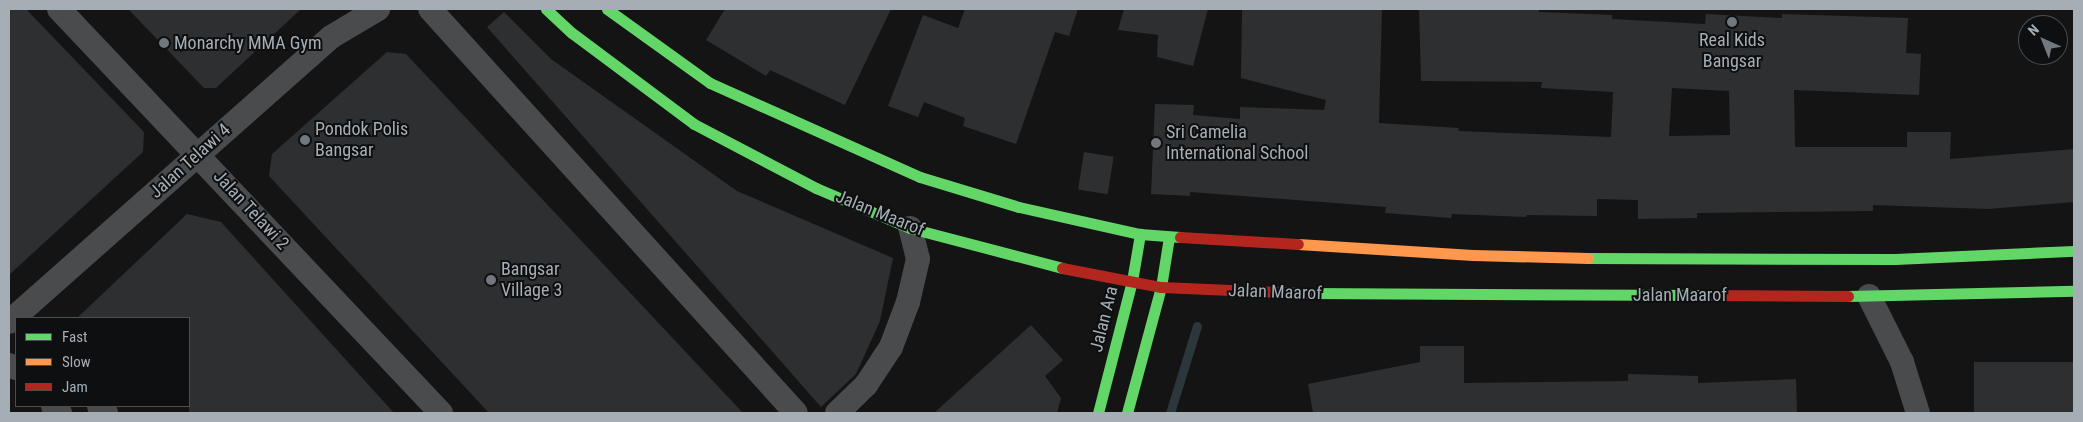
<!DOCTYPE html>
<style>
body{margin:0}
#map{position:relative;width:2083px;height:422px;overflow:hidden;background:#141414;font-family:"Roboto Condensed",sans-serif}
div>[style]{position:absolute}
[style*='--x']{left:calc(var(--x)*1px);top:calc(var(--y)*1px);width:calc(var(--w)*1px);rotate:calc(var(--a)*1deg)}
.stream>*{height:9px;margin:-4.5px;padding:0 4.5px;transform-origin:4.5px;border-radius:4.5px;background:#2b373a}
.building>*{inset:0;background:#2e2f30;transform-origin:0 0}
.street>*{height:24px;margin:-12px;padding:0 12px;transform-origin:12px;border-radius:12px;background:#494b4d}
.fast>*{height:11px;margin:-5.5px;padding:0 5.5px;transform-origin:5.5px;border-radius:5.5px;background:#63d668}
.slow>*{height:11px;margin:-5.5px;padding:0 5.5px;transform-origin:5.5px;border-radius:5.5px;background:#ff974d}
.jam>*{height:11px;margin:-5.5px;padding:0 5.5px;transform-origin:5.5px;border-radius:5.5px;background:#b3261e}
.dots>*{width:14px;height:14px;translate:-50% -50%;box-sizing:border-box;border:2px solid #0e0f10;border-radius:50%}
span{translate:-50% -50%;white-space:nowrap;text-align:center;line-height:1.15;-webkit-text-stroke:4px #0e0f10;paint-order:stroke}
.poi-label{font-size:18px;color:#a5aeb5}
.left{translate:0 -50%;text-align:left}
.street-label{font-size:18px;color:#a5aeb5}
.frame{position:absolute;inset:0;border:10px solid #a5aeb5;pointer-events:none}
.legend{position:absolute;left:15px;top:317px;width:175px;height:90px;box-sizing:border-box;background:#0e0f10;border:1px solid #4a4f52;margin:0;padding:6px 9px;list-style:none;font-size:15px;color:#a5aeb5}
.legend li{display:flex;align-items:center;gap:10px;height:25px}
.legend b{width:25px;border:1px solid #4a4f52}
.north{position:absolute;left:2018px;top:15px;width:50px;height:50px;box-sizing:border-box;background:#0e0f10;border:1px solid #4a4f52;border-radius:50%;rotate:316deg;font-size:14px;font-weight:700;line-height:20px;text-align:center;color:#a5aeb5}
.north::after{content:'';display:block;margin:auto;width:18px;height:22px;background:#72787d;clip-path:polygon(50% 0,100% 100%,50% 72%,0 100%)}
</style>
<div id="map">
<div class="stream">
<div style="--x:1170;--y:413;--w:91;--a:-72.8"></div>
</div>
<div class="building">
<div style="clip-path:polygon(9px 9px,26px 9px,144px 132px,143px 152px,9px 275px)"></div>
<div style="clip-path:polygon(128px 9px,301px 9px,216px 88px,204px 88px)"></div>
<div style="clip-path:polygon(725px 9px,891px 9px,845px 105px,770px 70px,766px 76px,706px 40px)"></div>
<div style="clip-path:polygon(965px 9px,1078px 9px,1069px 36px,1055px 32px,1016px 144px,963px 126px,965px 118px,924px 102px,918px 117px,888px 106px,923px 15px,958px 28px)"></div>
<div style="clip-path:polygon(1124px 9px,1208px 9px,1193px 66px,1157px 57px,1158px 35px,1118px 30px)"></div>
<div style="clip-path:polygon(evenodd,1242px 9px,1382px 9px,1379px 123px,1459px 128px,1458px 131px,1611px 137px,1613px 92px,1541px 88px,1542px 82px,1421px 81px,1419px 9px,1539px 9px,1539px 12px,1612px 15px,1612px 19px,1705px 24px,1706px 14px,1782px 18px,1782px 14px,1908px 18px,1906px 53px,1921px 54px,1919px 95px,1794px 90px,1795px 147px,1907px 147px,1907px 132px,1951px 132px,1950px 159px,2074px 149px,2074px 202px,1988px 209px,1873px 205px,1873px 211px,1697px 213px,1697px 218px,1638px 219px,1638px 200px,1597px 199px,1597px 216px,1527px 215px,1526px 217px,1452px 214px,1451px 218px,1385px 213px,1386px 207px,1190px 192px,1190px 196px,1151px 194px,1155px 104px,1194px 105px,1193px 115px,1240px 119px,1240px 107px,1324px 110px,1326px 100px,1241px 78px,1242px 9px,1672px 88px,1729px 91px,1730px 135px,1669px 136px,1672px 88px)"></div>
<div style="clip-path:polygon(504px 12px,551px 59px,737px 191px,893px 258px,880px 321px,856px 374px,821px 407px,487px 27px)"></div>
<div style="clip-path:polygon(387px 52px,406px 54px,743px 413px,489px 413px,269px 176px,272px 154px)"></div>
<div style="left:1084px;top:152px;width:30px;height:38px;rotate:9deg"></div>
<div style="clip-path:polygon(187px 214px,221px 222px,394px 413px,189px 413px,189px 318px,77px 318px)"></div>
<div style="clip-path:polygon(1031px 325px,1063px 360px,1045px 376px,1061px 398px,1057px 413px,934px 413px)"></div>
<div style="clip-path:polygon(1420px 346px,1464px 346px,1464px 383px,1628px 381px,1628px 374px,1698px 376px,1698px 383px,1796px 379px,1797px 413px,1313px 413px,1308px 384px,1420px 362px)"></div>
<div style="left:2074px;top:362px;width:51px;height:100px;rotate:90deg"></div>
</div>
<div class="street">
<div style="--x:59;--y:9;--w:556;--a:46.6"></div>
<div style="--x:430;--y:9;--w:545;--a:47.83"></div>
<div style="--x:1869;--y:296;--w:74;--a:63.4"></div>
<div style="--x:1902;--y:362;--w:53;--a:72.6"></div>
<div style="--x:9;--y:322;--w:430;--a:-41.5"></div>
<div style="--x:331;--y:37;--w:55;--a:-30.8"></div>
<div style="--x:9;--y:365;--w:8;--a:23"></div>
<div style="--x:53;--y:406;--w:10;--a:45"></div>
<div style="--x:99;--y:406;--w:10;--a:45"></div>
<div style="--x:837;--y:413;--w:40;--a:-44"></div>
<div style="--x:866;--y:385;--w:45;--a:-56.7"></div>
<div style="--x:891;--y:347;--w:48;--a:-69.3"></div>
<div style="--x:908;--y:302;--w:44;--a:-76.9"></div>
<div style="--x:918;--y:259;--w:32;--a:-104"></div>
</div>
<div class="fast">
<div style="--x:546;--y:9;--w:35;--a:43"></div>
<div style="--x:572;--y:33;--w:152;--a:36.7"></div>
<div style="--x:694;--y:124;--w:138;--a:27.7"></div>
<div style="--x:816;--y:188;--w:102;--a:23.1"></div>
<div style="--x:910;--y:228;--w:157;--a:14.7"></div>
<div style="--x:607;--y:9;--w:127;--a:35.7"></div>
<div style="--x:710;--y:83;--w:230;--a:24.1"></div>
<div style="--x:920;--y:177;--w:103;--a:16.9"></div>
<div style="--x:1019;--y:207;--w:124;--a:12.6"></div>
<div style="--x:1140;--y:234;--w:40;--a:4.3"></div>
<div style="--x:1588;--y:258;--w:307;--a:0.2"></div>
<div style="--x:1895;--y:259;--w:179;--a:-2.6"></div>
<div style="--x:1305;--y:293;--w:399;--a:0.3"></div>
<div style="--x:1848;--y:296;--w:226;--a:-1.3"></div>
<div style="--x:1098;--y:413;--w:136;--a:-75.6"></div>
<div style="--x:1132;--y:281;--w:48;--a:-80.3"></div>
<div style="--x:1127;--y:413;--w:131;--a:-74.9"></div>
<div style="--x:1161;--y:287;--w:51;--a:-80.9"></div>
</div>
<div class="slow">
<div style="--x:1298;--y:244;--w:175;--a:3.6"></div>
<div style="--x:1473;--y:255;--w:115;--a:1.5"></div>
</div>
<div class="jam">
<div style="--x:1180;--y:237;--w:118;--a:3.4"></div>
<div style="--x:1062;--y:268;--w:101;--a:10.9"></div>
<div style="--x:1161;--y:287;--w:144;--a:2.4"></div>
<div style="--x:1704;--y:295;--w:144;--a:0.4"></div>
</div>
<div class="dots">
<div style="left:1732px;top:22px;background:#72787d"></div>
<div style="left:164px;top:43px;background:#72787d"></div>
<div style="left:305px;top:140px;background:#72787d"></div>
<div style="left:1156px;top:143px;background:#72787d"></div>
<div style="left:491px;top:280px;background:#72787d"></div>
</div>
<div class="poi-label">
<span style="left:1732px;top:51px">Real Kids<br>Bangsar</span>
<span class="left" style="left:174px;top:43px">Monarchy MMA Gym</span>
<span class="left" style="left:315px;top:140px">Pondok Polis<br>Bangsar</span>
<span class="left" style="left:1166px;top:143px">Sri Camelia<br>International School</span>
<span class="left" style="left:501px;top:280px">Bangsar<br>Village 3</span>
</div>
<div class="street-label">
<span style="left:190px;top:161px;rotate:-42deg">Jalan Telawi 4</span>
<span style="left:251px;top:210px;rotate:47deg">Jalan Telawi 2</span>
<span style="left:880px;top:213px;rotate:22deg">Jalan Maarof</span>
<span style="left:1275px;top:292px;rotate:2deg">Jalan Maarof</span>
<span style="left:1680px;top:295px">Jalan Maarof</span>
<span style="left:1104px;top:319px;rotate:-76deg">Jalan Ara</span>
</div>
<div class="frame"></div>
<ul class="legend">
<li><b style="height:6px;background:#63d668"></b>Fast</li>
<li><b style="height:6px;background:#ff974d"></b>Slow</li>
<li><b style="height:6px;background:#b3261e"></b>Jam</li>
</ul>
<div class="north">N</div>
</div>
